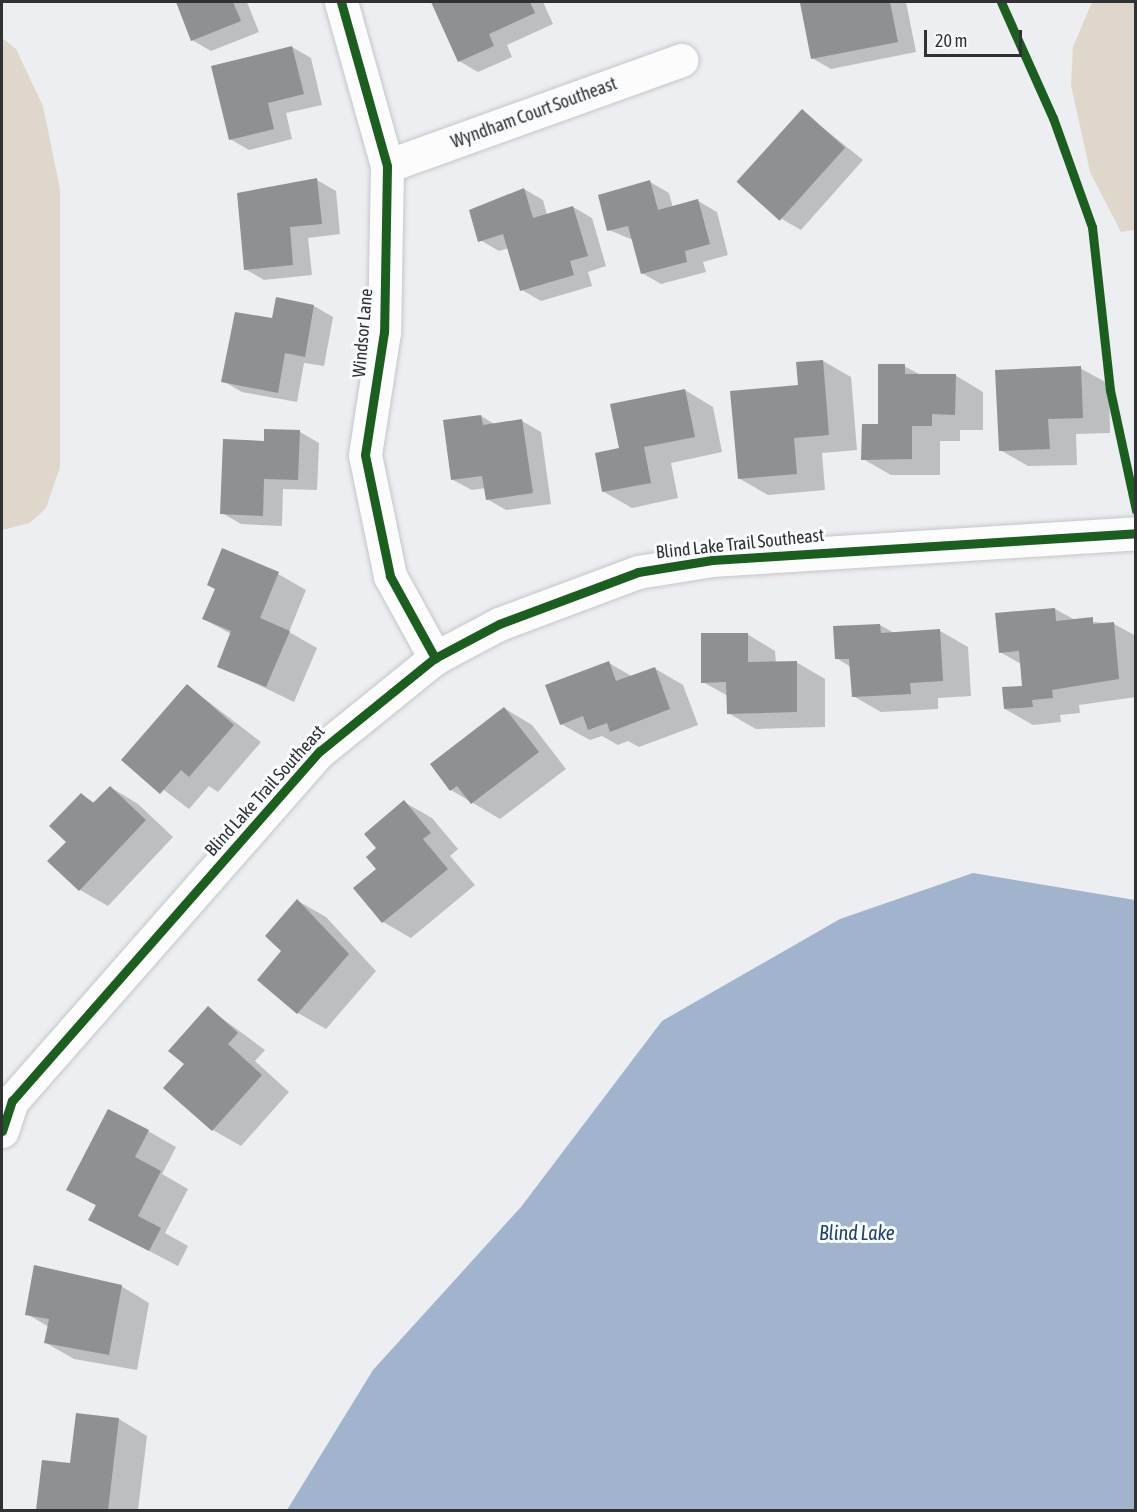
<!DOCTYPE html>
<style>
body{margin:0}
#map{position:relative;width:1137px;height:1512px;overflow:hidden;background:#eceef1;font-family:"Asap Condensed",sans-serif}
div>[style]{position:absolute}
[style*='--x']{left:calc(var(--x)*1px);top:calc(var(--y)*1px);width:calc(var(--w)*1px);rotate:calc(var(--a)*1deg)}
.green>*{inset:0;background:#dfd7cb}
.water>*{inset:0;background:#a2b4cd}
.shadow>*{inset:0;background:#0003}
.building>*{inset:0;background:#8f9092;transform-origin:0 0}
.roads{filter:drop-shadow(0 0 2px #c5c6c9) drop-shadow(0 0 2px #c5c6c9)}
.minor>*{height:33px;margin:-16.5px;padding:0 16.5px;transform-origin:16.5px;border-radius:16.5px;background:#fcfcfd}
.cycleway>*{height:9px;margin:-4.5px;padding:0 4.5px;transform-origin:4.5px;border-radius:4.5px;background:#1b5e20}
span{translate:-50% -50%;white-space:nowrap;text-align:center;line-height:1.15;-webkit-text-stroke:6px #f9fcff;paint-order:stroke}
.street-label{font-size:18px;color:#303132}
.water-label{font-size:20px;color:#20416e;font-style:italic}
.frame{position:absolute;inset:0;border:3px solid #303132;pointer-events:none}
.scale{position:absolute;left:924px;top:30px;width:98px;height:27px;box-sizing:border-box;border:3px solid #303132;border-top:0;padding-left:8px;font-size:18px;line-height:21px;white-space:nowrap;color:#303132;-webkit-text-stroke:4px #f9fcff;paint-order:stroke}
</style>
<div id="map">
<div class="green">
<div style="clip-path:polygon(1092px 2px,1135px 2px,1135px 230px,1121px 232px,1090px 172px,1071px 85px,1073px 47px)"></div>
<div style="clip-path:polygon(2px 38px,16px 49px,43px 106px,60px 189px,60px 467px,46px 508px,30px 523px,2px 530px)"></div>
</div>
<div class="water">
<div style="clip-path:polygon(973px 873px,1135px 900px,1135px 1510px,287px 1510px,373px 1370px,521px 1207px,662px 1021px,840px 919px)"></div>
</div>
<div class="shadow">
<div style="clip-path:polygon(177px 2px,247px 2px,259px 32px,211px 51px,192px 40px)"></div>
<div style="clip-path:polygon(433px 2px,543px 2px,553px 24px,507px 45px,512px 57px,478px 72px,459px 61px)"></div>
<div style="clip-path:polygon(906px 2px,916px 52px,831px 69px,812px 58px,801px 4px)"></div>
<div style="clip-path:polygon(292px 47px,311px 58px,322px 105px,286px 113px,292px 139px,249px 150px,230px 139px)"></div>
<div style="clip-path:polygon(802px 111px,863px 160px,801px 230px,782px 219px)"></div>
<div style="clip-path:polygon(317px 180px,336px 191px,340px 234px,308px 238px,312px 275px,264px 280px,245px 269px)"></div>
<div style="clip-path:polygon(650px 182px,669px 193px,673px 208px,698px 201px,717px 212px,728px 255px,703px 262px,706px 272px,661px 284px,642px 273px,633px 240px,609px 230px)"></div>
<div style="clip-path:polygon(524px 189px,543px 200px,547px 215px,573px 207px,592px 218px,606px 266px,588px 272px,592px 286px,541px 301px,522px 290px,509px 248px,499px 251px,480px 240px)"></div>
<div style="clip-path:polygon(314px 306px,333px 317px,324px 366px,304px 363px,297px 402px,242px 392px,223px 381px,273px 320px)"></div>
<div style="clip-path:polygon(823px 361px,851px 377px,857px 450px,822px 453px,825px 490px,768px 495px,740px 479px,799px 386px)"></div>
<div style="clip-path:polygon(904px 366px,921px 375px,955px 375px,983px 392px,983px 430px,960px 430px,960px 441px,940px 441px,940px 475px,891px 475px,863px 459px)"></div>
<div style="clip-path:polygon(1080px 368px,1109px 384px,1110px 433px,1076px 434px,1077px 465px,1028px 466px,1000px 450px)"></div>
<div style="clip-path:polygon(685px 390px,713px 407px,722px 452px,671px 463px,678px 498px,632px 508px,604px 492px,621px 449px)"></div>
<div style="clip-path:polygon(481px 416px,496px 425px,522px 421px,541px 432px,551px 504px,506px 510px,487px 499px,486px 488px,472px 490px,453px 480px)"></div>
<div style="clip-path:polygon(300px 432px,319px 443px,317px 490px,283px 489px,282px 526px,241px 524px,222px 513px,265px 442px)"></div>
<div style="clip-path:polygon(278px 574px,306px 590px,289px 632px,317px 648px,294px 702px,219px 666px,231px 634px,204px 619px,216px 589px)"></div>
<div style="clip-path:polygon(1055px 609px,1075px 620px,1114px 624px,1136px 636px,1136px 697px,1079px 705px,1080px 713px,1060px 715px,1061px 722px,1033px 725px,1005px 709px,1023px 687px,1021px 664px,1000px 652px)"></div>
<div style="clip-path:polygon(880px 625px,894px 633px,940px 631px,968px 647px,971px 696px,938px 698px,938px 709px,881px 712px,853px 696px,851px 667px,836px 658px)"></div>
<div style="clip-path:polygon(747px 634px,775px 651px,776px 663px,796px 662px,825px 679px,825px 727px,756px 729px,728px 713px,728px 696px,703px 682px)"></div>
<div style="clip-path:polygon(609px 663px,633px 677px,654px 668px,683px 685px,698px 725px,639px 747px,628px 741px,618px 745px,602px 736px,590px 740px,561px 724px)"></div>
<div style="clip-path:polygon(188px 686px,261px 742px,218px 792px,209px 786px,189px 809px,123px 759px)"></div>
<div style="clip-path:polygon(504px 708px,532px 725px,566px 769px,500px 819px,451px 790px)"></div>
<div style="clip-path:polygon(110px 787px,138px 804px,173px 837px,108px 906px,80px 890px,68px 842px,82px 795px,95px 803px)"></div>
<div style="clip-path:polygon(404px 802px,432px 818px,458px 849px,450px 856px,475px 885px,411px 938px,383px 922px,355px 889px,378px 869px,378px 848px)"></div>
<div style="clip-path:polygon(298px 901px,326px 917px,376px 971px,326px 1029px,298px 1013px,284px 950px)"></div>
<div style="clip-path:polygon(208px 1008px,265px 1050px,255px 1061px,289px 1092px,241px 1146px,213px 1130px,165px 1087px,186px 1064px)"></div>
<div style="clip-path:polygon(148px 1131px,176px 1147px,162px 1174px,188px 1189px,165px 1233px,188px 1246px,178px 1266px,90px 1220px,97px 1206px,68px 1190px)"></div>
<div style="clip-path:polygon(121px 1286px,149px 1303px,137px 1370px,74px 1359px,46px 1343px,49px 1327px,27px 1314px)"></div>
<div style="clip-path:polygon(78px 1415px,119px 1419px,147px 1436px,138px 1510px,38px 1510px,44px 1461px,72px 1465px)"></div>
</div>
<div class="building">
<div style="clip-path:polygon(176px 2px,233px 2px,241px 21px,191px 41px)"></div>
<div style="clip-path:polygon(431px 2px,530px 2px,535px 13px,489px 34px,494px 46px,458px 62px)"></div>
<div style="clip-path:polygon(890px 2px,898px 42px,811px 59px,800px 3px)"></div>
<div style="clip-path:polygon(292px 46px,304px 94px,268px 103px,274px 129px,229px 140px,211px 66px)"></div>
<div style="left:802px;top:109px;width:58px;height:98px;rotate:42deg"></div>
<div style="clip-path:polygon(317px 178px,322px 224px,290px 227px,293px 265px,244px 270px,237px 193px)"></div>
<div style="clip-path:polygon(650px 180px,658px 210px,698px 199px,710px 244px,685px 251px,687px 262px,641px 274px,628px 226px,607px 231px,598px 195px)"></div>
<div style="clip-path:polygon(524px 188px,533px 218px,573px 206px,588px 256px,570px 261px,574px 275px,520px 291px,503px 234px,478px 242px,469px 210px)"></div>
<div style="clip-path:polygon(276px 297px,314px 305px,305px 357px,285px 353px,278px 393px,221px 382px,235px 312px,272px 318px)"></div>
<div style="clip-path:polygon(823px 360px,829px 435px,794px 438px,797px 474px,738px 479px,730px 391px,798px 385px,796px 362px)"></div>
<div style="clip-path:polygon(878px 364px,905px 364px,905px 374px,956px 374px,955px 415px,932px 414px,932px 426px,912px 426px,912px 459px,861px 460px,862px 424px,878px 424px)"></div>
<div style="clip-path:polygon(1081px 366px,1083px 418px,1048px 419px,1050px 449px,999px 451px,995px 370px)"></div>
<div style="clip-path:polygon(685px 389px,695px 437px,644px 447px,651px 483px,602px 492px,595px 453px,619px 448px,610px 404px)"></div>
<div style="clip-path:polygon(481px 415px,483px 425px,522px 419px,533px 493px,486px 500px,482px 476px,451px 480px,443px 420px)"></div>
<div style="clip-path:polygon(264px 429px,300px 430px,298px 480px,264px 479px,263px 516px,220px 514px,223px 439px,264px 441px)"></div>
<div style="clip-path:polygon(222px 548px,279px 572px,260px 618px,290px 631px,266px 687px,217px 667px,231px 631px,202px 619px,215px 589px,207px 585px)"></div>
<div style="clip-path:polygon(1055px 608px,1056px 621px,1093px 617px,1093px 624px,1114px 622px,1119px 679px,1052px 690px,1053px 698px,1032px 700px,1033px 707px,1004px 709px,1002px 687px,1022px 686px,1019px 651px,999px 653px,995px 613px)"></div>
<div style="clip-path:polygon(880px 624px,881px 633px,940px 629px,943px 681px,910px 683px,911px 694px,852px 697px,849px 659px,835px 659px,833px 626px)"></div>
<div style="clip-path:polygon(701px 633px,748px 633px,748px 662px,797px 661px,797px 712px,727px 714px,726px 682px,701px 683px)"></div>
<div style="clip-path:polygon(609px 661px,616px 681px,655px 667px,670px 709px,610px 732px,607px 723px,588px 730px,583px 716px,560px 725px,545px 685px)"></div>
<div style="clip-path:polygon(187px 684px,234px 725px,189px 777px,181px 770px,160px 794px,121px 760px)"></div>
<div style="clip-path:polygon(504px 707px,539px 752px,471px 804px,457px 786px,450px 791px,430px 764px)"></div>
<div style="clip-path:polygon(110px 786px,146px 820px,79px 891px,47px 861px,66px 842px,49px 826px,81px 793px,93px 803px)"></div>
<div style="clip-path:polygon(404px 800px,431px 833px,423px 839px,448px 869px,382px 923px,353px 888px,376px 869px,366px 857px,376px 848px,364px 834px)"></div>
<div style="clip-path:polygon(297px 899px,349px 954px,297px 1014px,257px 980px,281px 951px,265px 936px)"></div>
<div style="clip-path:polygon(208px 1006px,238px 1033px,228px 1044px,262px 1075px,212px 1131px,163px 1088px,184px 1064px,168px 1051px)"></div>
<div style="clip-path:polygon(108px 1109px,149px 1130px,135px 1157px,161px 1171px,138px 1216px,161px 1228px,149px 1251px,88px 1220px,96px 1205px,66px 1190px)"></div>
<div style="clip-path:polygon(34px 1265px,122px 1285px,109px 1355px,44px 1343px,49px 1319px,25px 1315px)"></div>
<div style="clip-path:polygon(76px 1413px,119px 1418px,108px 1510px,36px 1510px,42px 1460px,70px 1463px)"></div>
</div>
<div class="roads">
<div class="minor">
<div style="--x:341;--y:2;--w:170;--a:74.3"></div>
<div style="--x:387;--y:166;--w:166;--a:91"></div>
<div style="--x:384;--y:332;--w:124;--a:98.8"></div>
<div style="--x:365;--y:455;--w:124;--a:78.3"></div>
<div style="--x:390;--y:576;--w:94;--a:61.2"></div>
<div style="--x:387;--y:166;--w:313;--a:-19.8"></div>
<div style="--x:2;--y:1131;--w:32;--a:-72"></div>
<div style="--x:12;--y:1101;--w:466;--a:-48.7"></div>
<div style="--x:320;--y:751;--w:148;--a:-39"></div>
<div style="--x:435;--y:658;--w:72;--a:-28"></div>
<div style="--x:499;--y:624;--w:148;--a:-20.5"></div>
<div style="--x:638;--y:572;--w:75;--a:-9.2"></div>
<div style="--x:712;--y:560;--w:425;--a:-3.6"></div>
</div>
</div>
<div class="cycleway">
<div style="--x:341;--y:2;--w:170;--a:74.3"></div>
<div style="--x:387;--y:166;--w:166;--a:91"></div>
<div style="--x:384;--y:332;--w:124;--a:98.8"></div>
<div style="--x:365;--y:455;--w:124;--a:78.3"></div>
<div style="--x:390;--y:576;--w:94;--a:61.2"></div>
<div style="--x:1001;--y:2;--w:127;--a:65.9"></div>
<div style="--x:1053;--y:118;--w:116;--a:70.3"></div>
<div style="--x:1092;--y:227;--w:164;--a:83.7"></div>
<div style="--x:1110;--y:390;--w:123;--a:77.8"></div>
<div style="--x:2;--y:1131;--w:32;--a:-72"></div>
<div style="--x:12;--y:1101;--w:466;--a:-48.7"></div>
<div style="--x:320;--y:751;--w:148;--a:-39"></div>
<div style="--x:435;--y:658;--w:72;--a:-28"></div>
<div style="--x:499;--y:624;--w:148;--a:-20.5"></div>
<div style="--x:638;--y:572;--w:75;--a:-9.2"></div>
<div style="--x:712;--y:560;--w:425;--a:-3.6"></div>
</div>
<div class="street-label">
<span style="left:534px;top:113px;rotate:-20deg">Wyndham Court Southeast</span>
<span style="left:363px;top:333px;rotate:-85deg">Windsor Lane</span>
<span style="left:740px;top:544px;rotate:-6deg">Blind Lake Trail Southeast</span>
<span style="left:265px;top:791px;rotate:-48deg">Blind Lake Trail Southeast</span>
</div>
<div class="water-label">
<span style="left:857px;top:1232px">Blind Lake</span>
</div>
<div class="frame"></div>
<div class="scale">20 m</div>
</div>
